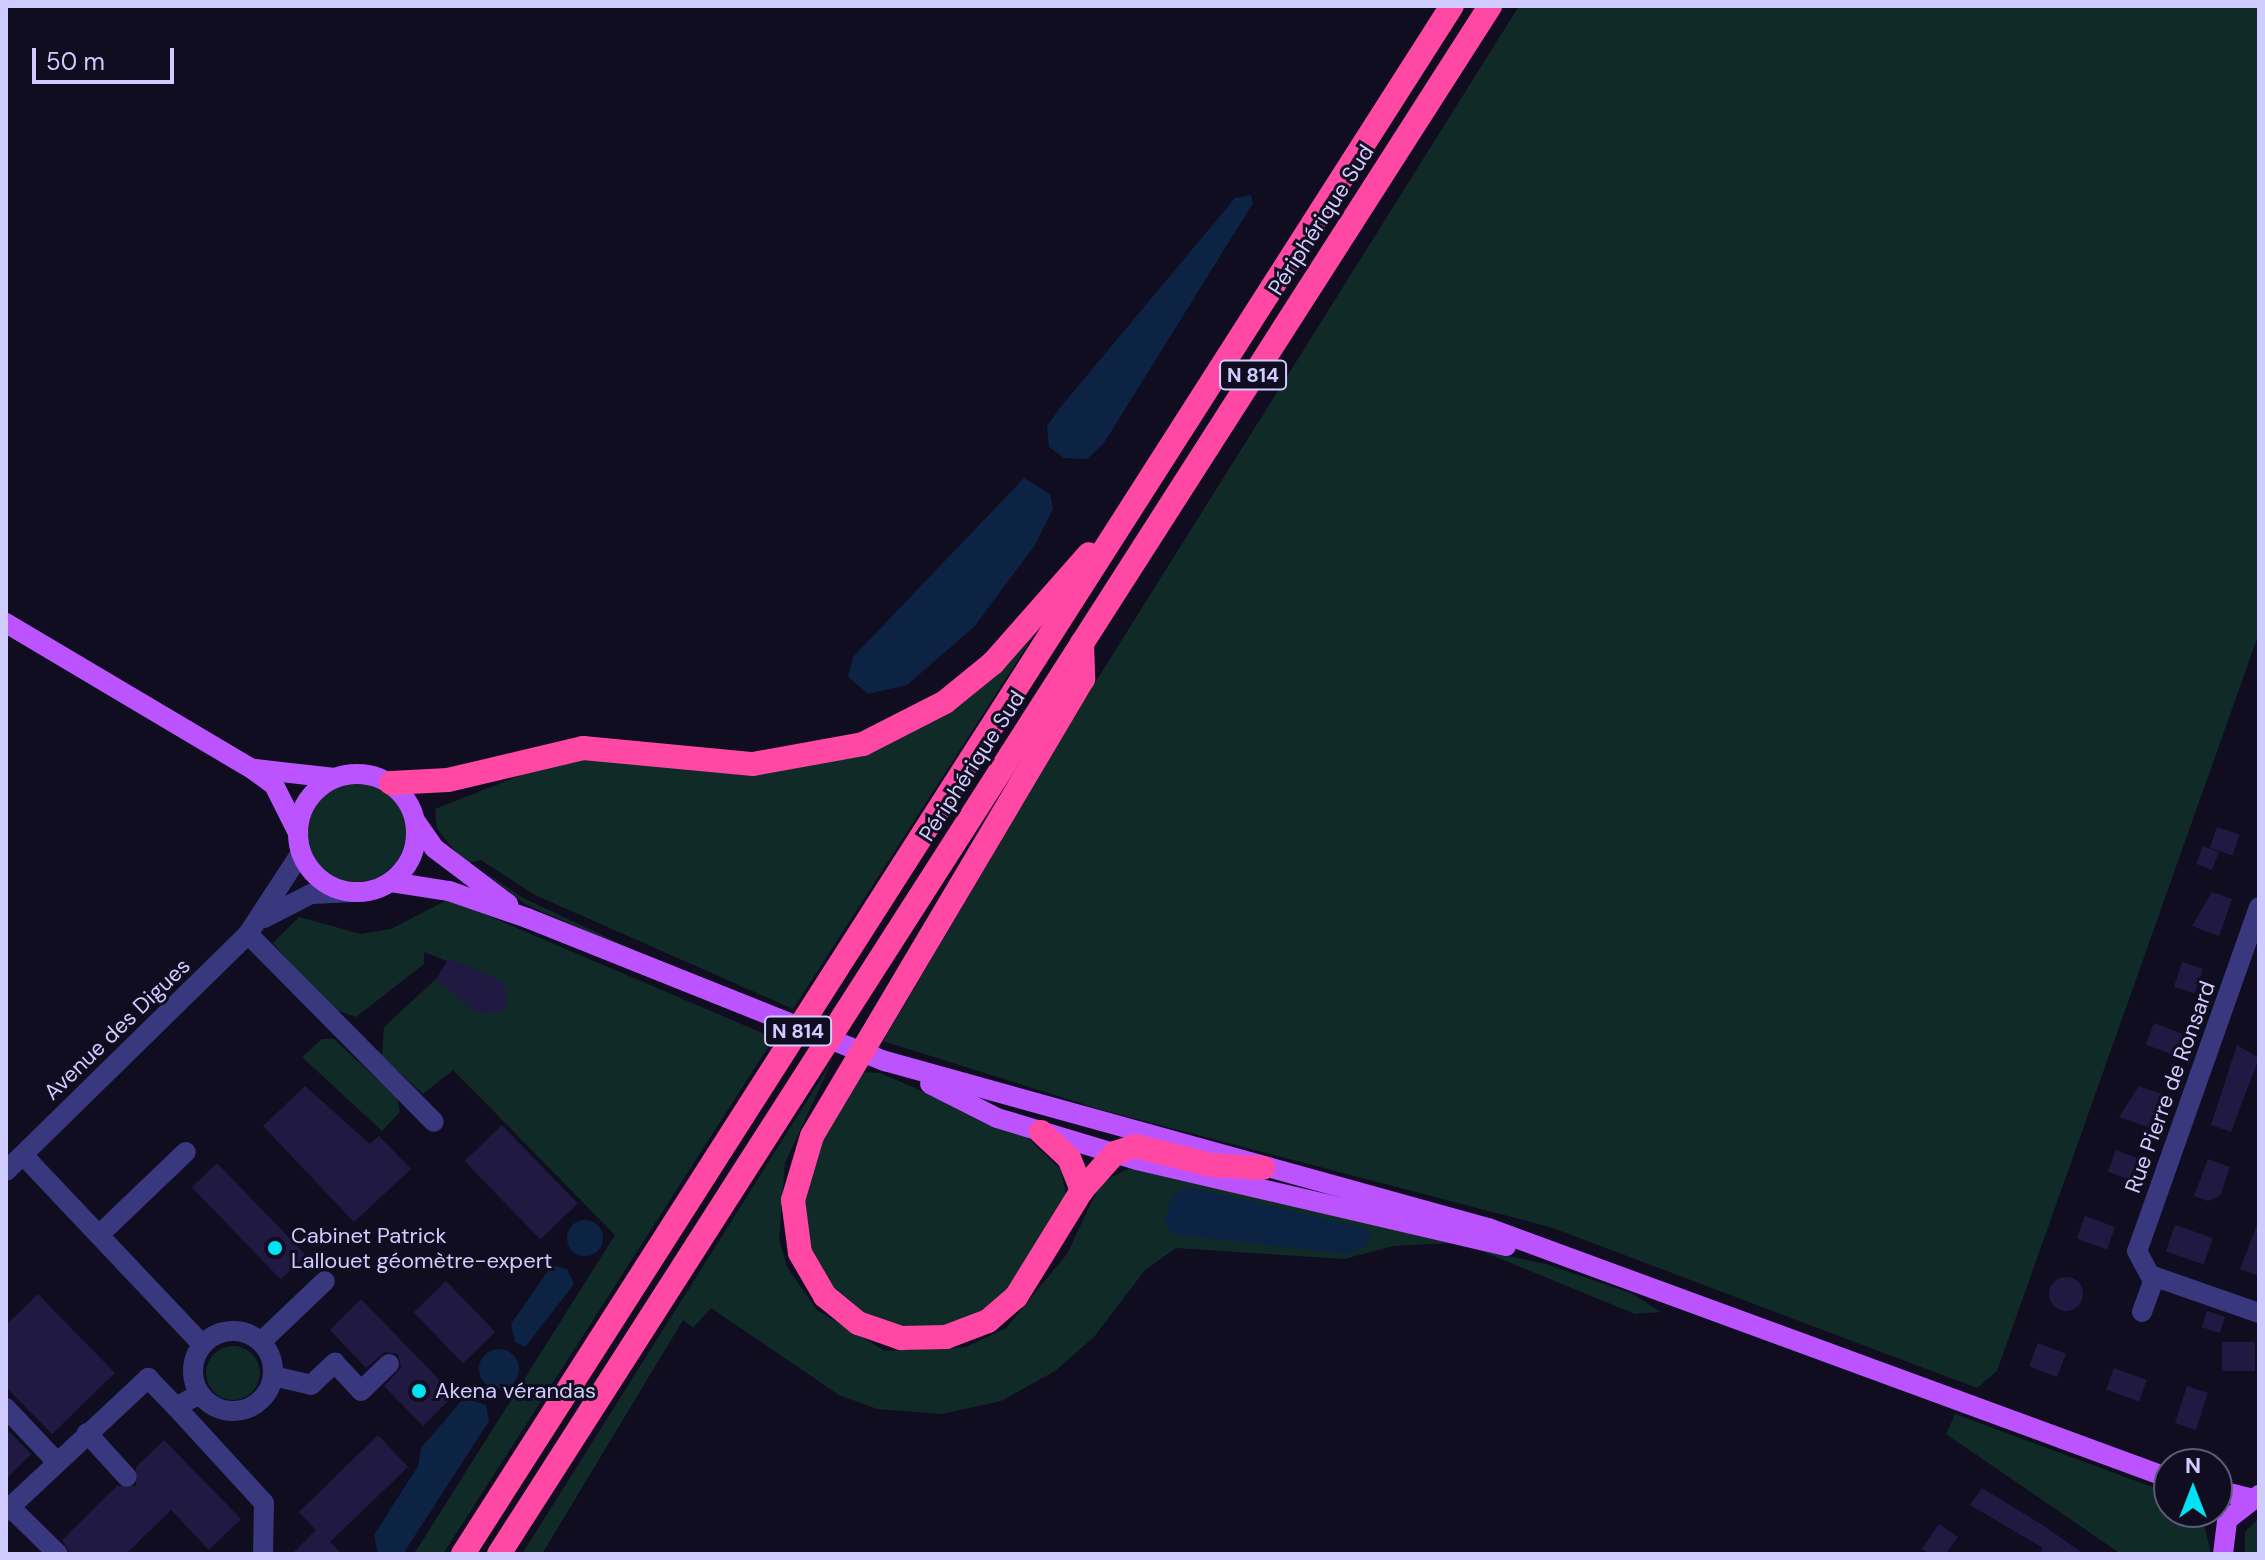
<!DOCTYPE html>
<meta charset="utf-8">
<style>
body{margin:0}
#map{position:relative;width:2265px;height:1560px;overflow:hidden;background:#100d20;font-family:"DM Sans",sans-serif}
div>[style]{position:absolute}
[style*='--x']{left:calc(var(--x)*1px);top:calc(var(--y)*1px);width:calc(var(--w)*1px);rotate:calc(var(--a)*1deg)}
.green>*{inset:0;background:#102a28}
.round{border-radius:50%}
.water>*{inset:0;background:#0c2344}
.building>*{inset:0;background:#201941;transform-origin:0 0}
.minor>*{height:20px;margin:-10px;padding:0 10px;transform-origin:10px;border-radius:10px;background:#39387f}
.minor>.ring{margin:-10px;padding:0;box-sizing:content-box;background:none;border:20px solid #39387f;border-radius:50%}
.major>*{height:20px;margin:-10px;padding:0 10px;transform-origin:10px;border-radius:10px;background:#bb54fe}
.major>.ring{margin:-10px;padding:0;box-sizing:content-box;background:none;border:20px solid #bb54fe;border-radius:50%}
.highway>*{height:24px;margin:-12px;padding:0 12px;transform-origin:12px;border-radius:12px;background:#fe48a3}
.dots>*{width:22px;height:22px;translate:-50% -50%;box-sizing:border-box;border:4px solid #100d20;border-radius:50%}
span{translate:-50% -50%;white-space:nowrap;text-align:center;line-height:1.15;-webkit-text-stroke:6px #100d20;paint-order:stroke}
.shield-label span{padding:2px 6px;background:#100d20;border:2px solid;border-radius:6px;-webkit-text-stroke-width:0}
.shield-label{font-size:20px;color:#d1ccff;font-weight:700}
.street-label{font-size:22px;color:#d1ccff}
.poi-label{font-size:22px;color:#d1ccff}
.left{translate:0 -50%;text-align:left}
.frame{position:absolute;inset:0;border:8px solid #d1ccff;pointer-events:none}
.north{position:absolute;left:2153px;top:1448px;width:80px;height:80px;box-sizing:border-box;background:#100d20;border:2px solid #5d5979;border-radius:50%;rotate:0deg;font-size:22px;font-weight:700;line-height:32px;text-align:center;color:#d1ccff}
.north::after{content:'';display:block;margin:auto;width:28px;height:36px;background:#02e2f5;clip-path:polygon(50% 0,100% 100%,50% 72%,0 100%)}
.scale{position:absolute;left:32px;top:48px;width:142px;height:36px;box-sizing:border-box;border:4px solid #d1ccff;border-top:0;padding-left:10px;font-size:24px;line-height:28px;white-space:nowrap;color:#d1ccff;-webkit-text-stroke:6px #100d20;paint-order:stroke}
</style>
<div id="map">
<div class="green">
<div style="clip-path:polygon(1519px 6px,2259px 6px,2259px 633px,1997px 1371px,1977px 1388px,1550px 1227px,1102px 1110px,883px 1041px,1083px 702px)"></div>
<div style="clip-path:polygon(1034px 635px,793px 1009px,533px 894px,481px 860px,466px 864px,437px 829px,435px 809px,549px 764px,588px 757px,760px 774px,866px 754px,959px 703px)"></div>
<div class="round" style="left:306px;top:782px;width:100px;height:100px"></div>
<div style="clip-path:polygon(476px 866px,523px 898px,691px 977px,525px 904px)"></div>
<div style="clip-path:polygon(449px 899px,774px 1038px,443px 1554px,414px 1554px,615px 1235px,453px 1070px,423px 1094px,382px 1056px,384px 1027px,436px 979px,464px 968px,424px 952px,424px 964px,356px 1017px,330px 1008px,273px 943px,299px 917px,361px 934px,391px 929px)"></div>
<div style="clip-path:polygon(322px 1039px,334px 1039px,397px 1098px,400px 1112px,382px 1131px,302px 1057px)"></div>
<div style="clip-path:polygon(832px 1061px,785px 1163px,779px 1239px,787px 1267px,817px 1310px,885px 1351px,966px 1347px,1006px 1328px,1067px 1254px,1101px 1182px,1130px 1168px,1451px 1243px,1393px 1246px,1344px 1259px,1176px 1248px,1145px 1270px,1094px 1337px,1055px 1371px,1001px 1401px,942px 1414px,877px 1409px,839px 1395px,711px 1308px,693px 1328px,683px 1320px,542px 1554px,522px 1554px)"></div>
<div style="clip-path:polygon(858px 1072px,880px 1073px,1026px 1136px,1061px 1170px,1066px 1195px,1012px 1288px,982px 1312px,944px 1326px,898px 1329px,856px 1311px,830px 1288px,813px 1257px,803px 1216px,809px 1168px)"></div>
<div style="clip-path:polygon(1479px 1250px,1546px 1264px,1631px 1293px,1661px 1312px,1635px 1314px)"></div>
<div class="round" style="left:206px;top:1346px;width:54px;height:54px"></div>
<div style="clip-path:polygon(1955px 1414px,2155px 1488px,2169px 1495px,2169px 1512px,2201px 1512px,2211px 1554px,2121px 1554px,1946px 1434px)"></div>
<div style="clip-path:polygon(2259px 1518px,2259px 1554px,2245px 1554px,2245px 1532px)"></div>
</div>
<div class="water">
<div style="clip-path:polygon(1251px 195px,1253px 203px,1104px 443px,1087px 459px,1064px 458px,1049px 447px,1047px 426px,1059px 409px,1235px 198px)"></div>
<div style="clip-path:polygon(1024px 478px,1050px 494px,1053px 509px,1035px 545px,974px 627px,907px 685px,868px 694px,848px 677px,853px 657px)"></div>
<div style="clip-path:polygon(1189px 1187px,1365px 1228px,1370px 1234px,1367px 1245px,1346px 1254px,1173px 1234px,1164px 1221px,1173px 1194px)"></div>
<div class="round" style="left:567px;top:1220px;width:36px;height:36px"></div>
<div style="clip-path:polygon(552px 1265px,567px 1269px,574px 1284px,525px 1347px,515px 1342px,511px 1324px)"></div>
<div class="round" style="left:479px;top:1349px;width:40px;height:40px"></div>
<div style="clip-path:polygon(464px 1398px,486px 1405px,489px 1421px,403px 1554px,378px 1554px,374px 1535px,418px 1466px,421px 1448px)"></div>
</div>
<div class="building">
<div style="left:2217px;top:827px;width:24px;height:22px;rotate:19deg"></div>
<div style="left:2203px;top:846px;width:17px;height:19px;rotate:21deg"></div>
<div style="clip-path:polygon(2212px 892px,2232px 899px,2219px 936px,2192px 926px)"></div>
<div style="clip-path:polygon(449px 958px,503px 982px,508px 999px,502px 1011px,478px 1014px,436px 979px)"></div>
<div style="left:2182px;top:962px;width:22px;height:26px;rotate:18deg"></div>
<div style="left:2154px;top:1023px;width:31px;height:23px;rotate:21deg"></div>
<div style="clip-path:polygon(2237px 1045px,2259px 1058px,2231px 1132px,2211px 1125px)"></div>
<div style="clip-path:polygon(305px 1086px,370px 1144px,379px 1136px,411px 1169px,354px 1222px,263px 1126px)"></div>
<div style="clip-path:polygon(2139px 1086px,2162px 1094px,2150px 1128px,2119px 1117px)"></div>
<div style="left:502px;top:1125px;width:109px;height:52px;rotate:46deg"></div>
<div style="left:2116px;top:1150px;width:25px;height:23px;rotate:21deg"></div>
<div style="clip-path:polygon(2208px 1159px,2230px 1167px,2220px 1196px,2208px 1201px,2194px 1196px)"></div>
<div style="left:217px;top:1163px;width:128px;height:35px;rotate:46deg"></div>
<div style="left:2085px;top:1216px;width:32px;height:24px;rotate:20deg"></div>
<div style="clip-path:polygon(2259px 1220px,2259px 1276px,2240px 1269px)"></div>
<div style="left:2175px;top:1225px;width:40px;height:28px;rotate:19deg"></div>
<div class="round" style="left:2049px;top:1277px;width:34px;height:34px"></div>
<div style="left:446px;top:1281px;width:71px;height:45px;rotate:46deg"></div>
<div style="clip-path:polygon(38px 1294px,115px 1373px,52px 1434px,6px 1387px,6px 1325px)"></div>
<div style="clip-path:polygon(361px 1299px,454px 1395px,423px 1426px,384px 1386px,401px 1368px,398px 1354px,385px 1352px,366px 1368px,330px 1330px)"></div>
<div style="left:2207px;top:1311px;width:19px;height:17px;rotate:18deg"></div>
<div style="left:2222px;top:1342px;width:33px;height:29px"></div>
<div style="left:2038px;top:1343px;width:30px;height:25px;rotate:21deg"></div>
<div style="left:2114px;top:1368px;width:35px;height:23px;rotate:20deg"></div>
<div style="left:2187px;top:1386px;width:22px;height:39px;rotate:18deg"></div>
<div style="clip-path:polygon(6px 1428px,31px 1454px,6px 1479px)"></div>
<div style="clip-path:polygon(378px 1435px,408px 1467px,330px 1542px,342px 1554px,292px 1554px,316px 1530px,299px 1512px)"></div>
<div style="clip-path:polygon(164px 1440px,241px 1519px,209px 1550px,171px 1510px,126px 1554px,71px 1554px,62px 1540px,117px 1486px,136px 1486px,136px 1467px)"></div>
<div style="clip-path:polygon(1982px 1488px,2044px 1526px,2084px 1554px,2039px 1554px,2043px 1548px,1970px 1505px)"></div>
<div style="clip-path:polygon(1939px 1524px,1958px 1537px,1946px 1554px,1930px 1554px,1922px 1549px)"></div>
</div>
<div class="minor">
<div style="--x:2259;--y:907;--w:365;--a:109.5"></div>
<div style="--x:2137;--y:1251;--w:27;--a:62"></div>
<div style="--x:2150;--y:1275;--w:115;--a:19.2"></div>
<div style="--x:264;--y:918;--w:53;--a:-27.1"></div>
<div style="--x:311;--y:894;--w:43;--a:-2.7"></div>
<div style="--x:248;--y:934;--w:264;--a:45.3"></div>
<div style="--x:23;--y:1155;--w:260;--a:46.6"></div>
<div style="--x:6;--y:1171;--w:339;--a:-44.4"></div>
<div style="--x:248;--y:934;--w:97;--a:-56.8"></div>
<div style="--x:99;--y:1235;--w:120;--a:-43.7"></div>
<div style="--x:2142;--y:1312;--w:37;--a:-70"></div>
<div class="ring" style="left:193px;top:1331px;width:60px;height:60px"></div>
<div style="--x:261;--y:1342;--w:88;--a:-43.6"></div>
<div style="--x:273;--y:1376;--w:39;--a:13"></div>
<div style="--x:311;--y:1385;--w:33;--a:-43"></div>
<div style="--x:335;--y:1363;--w:38;--a:47"></div>
<div style="--x:361;--y:1391;--w:39;--a:-44"></div>
<div style="--x:176;--y:1407;--w:130;--a:47.5"></div>
<div style="--x:264;--y:1503;--w:51;--a:91.1"></div>
<div style="--x:6;--y:1408;--w:73;--a:46.7"></div>
<div style="--x:87;--y:1433;--w:59;--a:47.7"></div>
<div style="--x:10;--y:1507;--w:67;--a:44.4"></div>
<div style="--x:6;--y:1511;--w:195;--a:-43.1"></div>
<div style="--x:148;--y:1378;--w:40;--a:46"></div>
<div style="--x:176;--y:1407;--w:26;--a:-29"></div>
</div>
<div class="major">
<div style="--x:6;--y:623;--w:286;--a:30.7"></div>
<div style="--x:252;--y:769;--w:27;--a:36"></div>
<div style="--x:274;--y:785;--w:54;--a:63.4"></div>
<div style="--x:255;--y:769;--w:80;--a:6.5"></div>
<div class="ring" style="left:298px;top:774px;width:98px;height:98px"></div>
<div style="--x:416;--y:822;--w:32;--a:55"></div>
<div style="--x:434;--y:848;--w:93;--a:37.1"></div>
<div style="--x:391;--y:882;--w:59;--a:8.8"></div>
<div style="--x:449;--y:891;--w:83;--a:19.1"></div>
<div style="--x:527;--y:918;--w:386;--a:21.8"></div>
<div style="--x:885;--y:1061;--w:626;--a:15.48"></div>
<div style="--x:1488;--y:1228;--w:725;--a:20.16"></div>
<div style="--x:930;--y:1084;--w:75;--a:26.9"></div>
<div style="--x:997;--y:1118;--w:146;--a:16.7"></div>
<div style="--x:1137;--y:1160;--w:379;--a:13.1"></div>
<div style="--x:2217;--y:1490;--w:33;--a:14"></div>
<div style="--x:2223;--y:1554;--w:34;--a:-83"></div>
<div style="--x:2227;--y:1520;--w:41;--a:-38"></div>
</div>
<div class="highway">
<div style="--x:1082;--y:643;--w:36;--a:88"></div>
<div style="--x:1083;--y:679;--w:531;--a:120.67"></div>
<div style="--x:812;--y:1136;--w:67;--a:106.5"></div>
<div style="--x:793;--y:1200;--w:53;--a:82.5"></div>
<div style="--x:800;--y:1253;--w:50;--a:59.8"></div>
<div style="--x:825;--y:1296;--w:43;--a:39.3"></div>
<div style="--x:858;--y:1323;--w:46;--a:19.2"></div>
<div style="--x:901;--y:1338;--w:45;--a:-1.3"></div>
<div style="--x:946;--y:1337;--w:45;--a:-20.9"></div>
<div style="--x:988;--y:1321;--w:37;--a:-41"></div>
<div style="--x:1016;--y:1297;--w:126;--a:-58.3"></div>
<div style="--x:1082;--y:1190;--w:50;--a:-48.3"></div>
<div style="--x:1115;--y:1153;--w:21;--a:-19"></div>
<div style="--x:1135;--y:1146;--w:78;--a:14"></div>
<div style="--x:1211;--y:1165;--w:52;--a:3.3"></div>
<div style="--x:391;--y:783;--w:57;--a:-3"></div>
<div style="--x:448;--y:780;--w:139;--a:-13.3"></div>
<div style="--x:583;--y:748;--w:171;--a:5.4"></div>
<div style="--x:753;--y:764;--w:112;--a:-10.3"></div>
<div style="--x:863;--y:744;--w:92;--a:-27.1"></div>
<div style="--x:945;--y:702;--w:62;--a:-39.1"></div>
<div style="--x:993;--y:663;--w:145;--a:-48.6"></div>
<div style="--x:1041;--y:1132;--w:38;--a:43"></div>
<div style="--x:1069;--y:1158;--w:35;--a:68"></div>
<div style="--x:463;--y:1554;--w:1837;--a:-57.43"></div>
<div style="--x:499;--y:1554;--w:1838;--a:-57.37"></div>
</div>
<div class="dots">
<div style="left:275px;top:1248px;background:#02e2f5"></div>
<div style="left:419px;top:1391px;background:#02e2f5"></div>
</div>
<div class="shield-label">
<span style="left:1253px;top:375px">N 814</span>
<span style="left:798px;top:1031px">N 814</span>
</div>
<div class="street-label">
<span style="left:1321px;top:220px;rotate:-57deg">Périphérique Sud</span>
<span style="left:972px;top:766px;rotate:-57deg">Périphérique Sud</span>
<span style="left:117px;top:1029px;rotate:-44deg">Avenue des Digues</span>
<span style="left:2170px;top:1087px;rotate:-70deg">Rue Pierre de Ronsard</span>
</div>
<div class="poi-label">
<span class="left" style="left:291px;top:1248px">Cabinet Patrick<br>Lallouet géomètre-expert</span>
<span class="left" style="left:435px;top:1391px">Akena vérandas</span>
</div>
<div class="frame"></div>
<div class="north">N</div>
<div class="scale">50 m</div>
</div>
